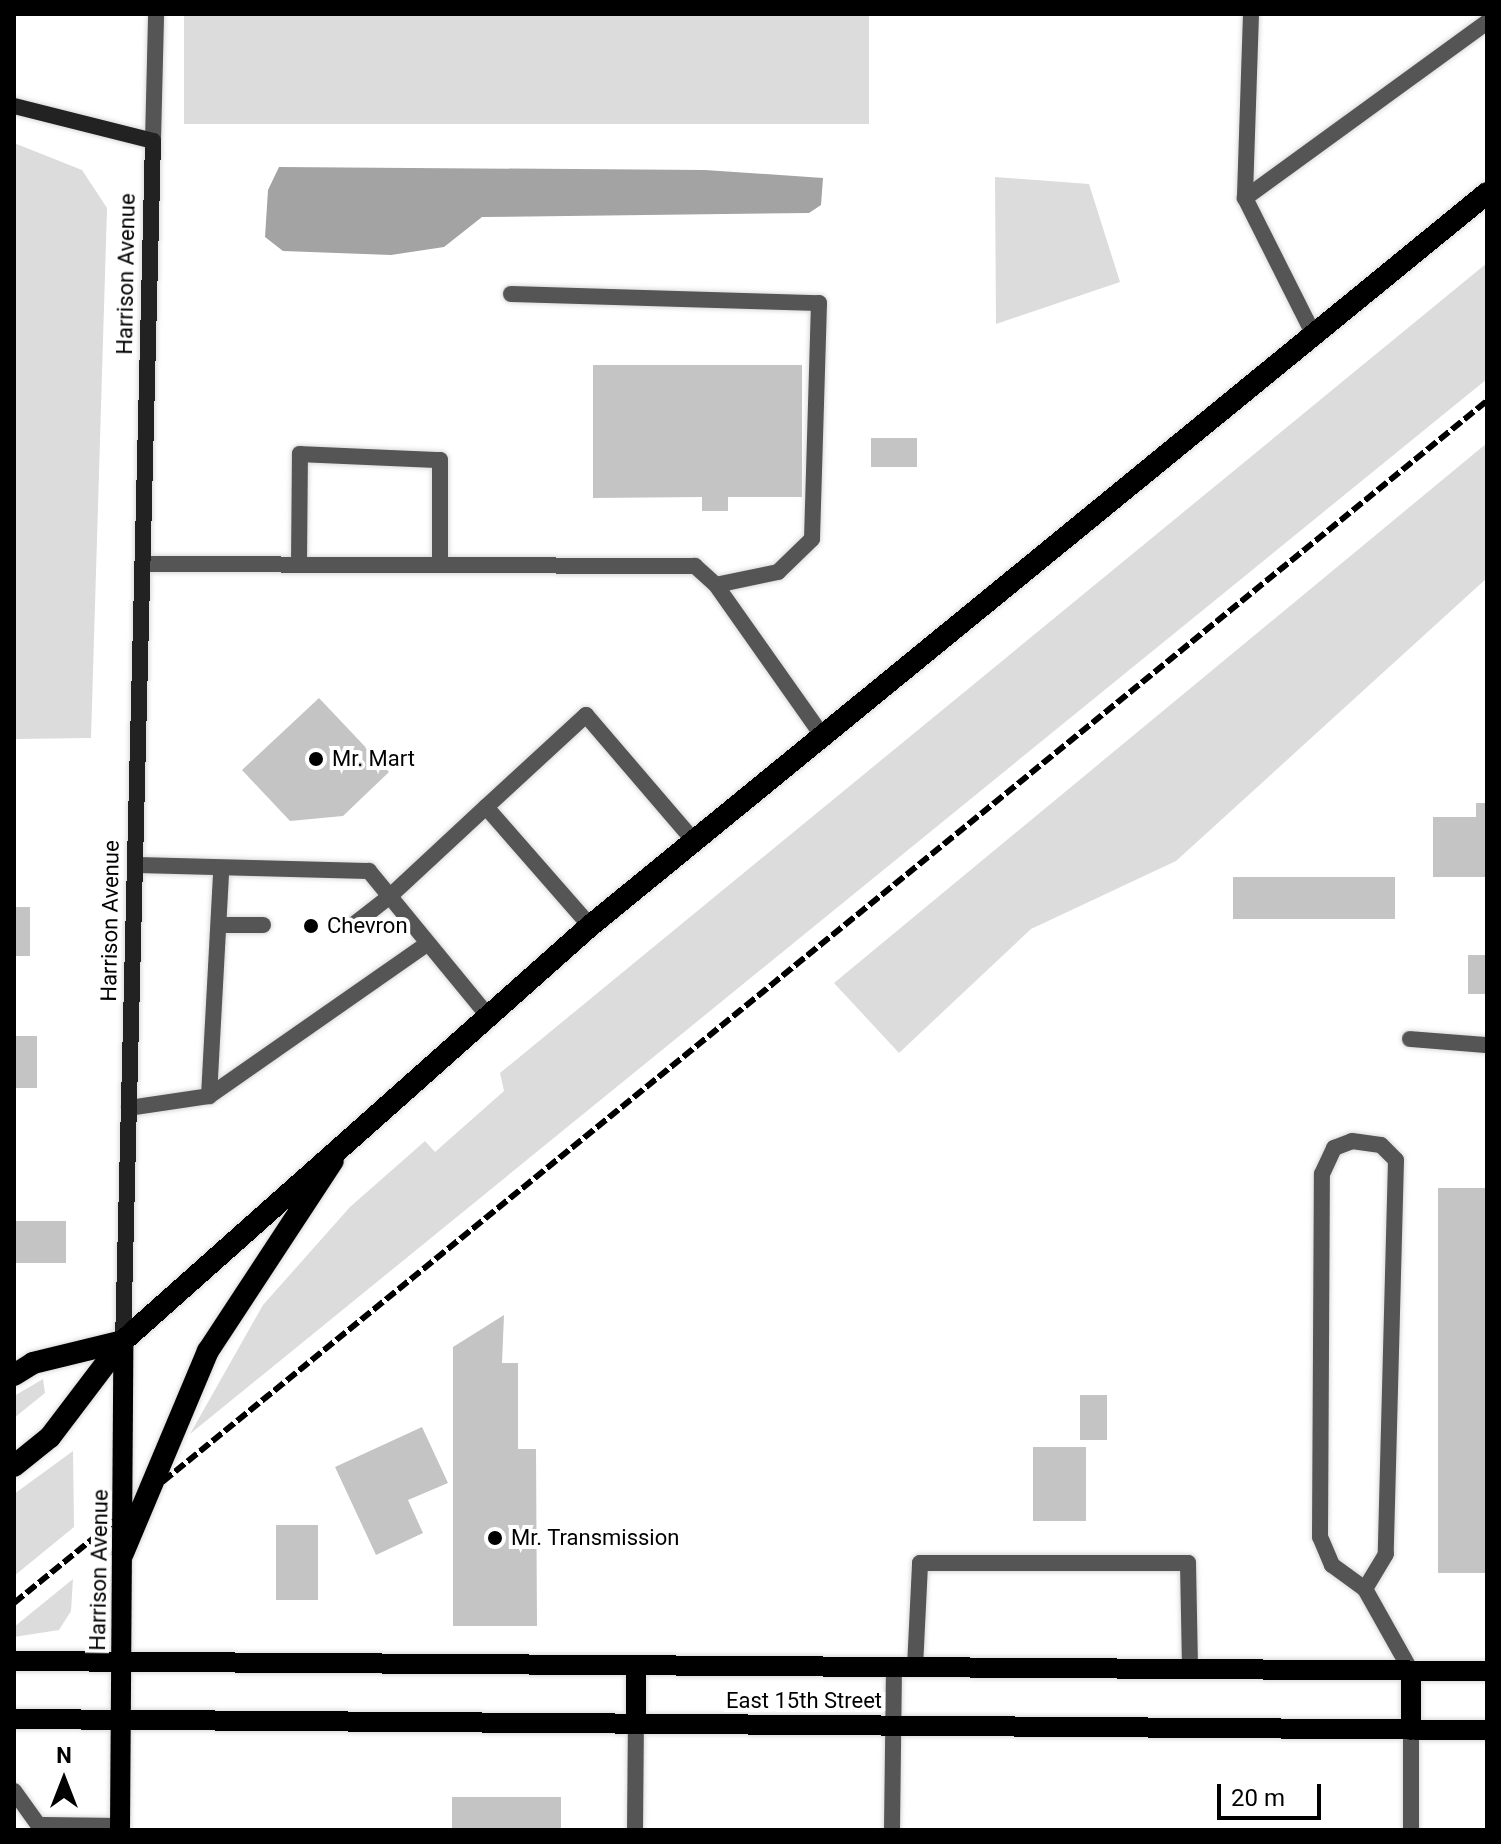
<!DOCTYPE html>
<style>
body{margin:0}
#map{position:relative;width:1501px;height:1844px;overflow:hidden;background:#fff;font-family:Roboto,sans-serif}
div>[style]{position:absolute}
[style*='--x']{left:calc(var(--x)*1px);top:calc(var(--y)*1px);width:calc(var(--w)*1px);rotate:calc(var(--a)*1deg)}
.green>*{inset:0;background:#dcdcdc;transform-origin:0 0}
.water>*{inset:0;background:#a3a3a3}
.building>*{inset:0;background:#c4c4c4;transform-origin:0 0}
.roads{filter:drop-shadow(0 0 2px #dbdbdb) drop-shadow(0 0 2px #dbdbdb)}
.service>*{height:16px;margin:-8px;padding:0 8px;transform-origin:8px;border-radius:8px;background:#555}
.minor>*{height:16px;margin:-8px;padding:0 8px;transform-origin:8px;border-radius:8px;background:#555}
.tertiary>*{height:16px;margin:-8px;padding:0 8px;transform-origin:8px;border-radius:8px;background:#555}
.secondary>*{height:16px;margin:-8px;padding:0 8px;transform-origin:8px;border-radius:8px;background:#222}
.primary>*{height:20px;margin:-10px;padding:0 10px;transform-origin:10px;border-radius:10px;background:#000}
.trunk>*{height:22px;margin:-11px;padding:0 11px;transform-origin:11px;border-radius:11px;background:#000}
.rail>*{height:6px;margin-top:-3px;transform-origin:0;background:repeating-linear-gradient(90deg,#000 0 12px,transparent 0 16px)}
.dots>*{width:22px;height:22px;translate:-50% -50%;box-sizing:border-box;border:4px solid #fff;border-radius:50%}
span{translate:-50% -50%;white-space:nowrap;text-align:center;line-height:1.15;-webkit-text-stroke:8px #fff;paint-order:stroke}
.street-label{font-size:22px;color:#000}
.poi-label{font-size:22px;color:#000}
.left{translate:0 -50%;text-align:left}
.frame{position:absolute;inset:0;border:16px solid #000;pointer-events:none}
.north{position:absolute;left:24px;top:1740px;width:80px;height:80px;-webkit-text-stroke:6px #fff;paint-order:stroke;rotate:0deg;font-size:22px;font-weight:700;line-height:32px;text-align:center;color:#000}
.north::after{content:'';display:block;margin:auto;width:28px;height:36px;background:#000;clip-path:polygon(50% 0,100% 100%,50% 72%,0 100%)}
.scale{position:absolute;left:1217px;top:1784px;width:104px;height:36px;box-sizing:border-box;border:4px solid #000;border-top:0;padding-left:10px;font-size:24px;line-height:28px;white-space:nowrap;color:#000;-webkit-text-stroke:6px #fff;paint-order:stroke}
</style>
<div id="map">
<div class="green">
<div style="left:184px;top:14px;width:685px;height:110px"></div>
<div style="clip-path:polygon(14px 143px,82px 170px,107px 208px,91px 738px,14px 739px)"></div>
<div style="clip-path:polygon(995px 177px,1089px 184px,1120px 282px,996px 324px)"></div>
<div style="clip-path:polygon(1487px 263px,1487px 379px,190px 1434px,263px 1305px,350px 1207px,425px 1141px,435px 1152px,504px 1091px,500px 1073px)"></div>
<div style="clip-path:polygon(1487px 443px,1487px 578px,1176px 861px,1031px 929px,899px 1053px,834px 983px)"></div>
<div style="clip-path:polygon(43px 1379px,45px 1393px,14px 1418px,14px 1396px)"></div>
<div style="clip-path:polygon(73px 1451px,74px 1527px,14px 1576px,14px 1494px)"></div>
<div style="clip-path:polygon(73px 1579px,71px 1611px,59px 1630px,14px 1637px,14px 1627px)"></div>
</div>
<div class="water">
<div style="clip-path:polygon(279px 167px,705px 170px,823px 178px,821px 205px,809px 213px,482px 217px,444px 247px,391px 255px,283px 251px,265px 237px,268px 190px)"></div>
</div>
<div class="building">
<div style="clip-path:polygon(593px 365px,802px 365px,802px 497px,728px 497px,728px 511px,702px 511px,702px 497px,593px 498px)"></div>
<div style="left:871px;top:438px;width:46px;height:29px"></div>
<div style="clip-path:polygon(319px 698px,389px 772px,343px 816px,290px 821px,242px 770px)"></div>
<div style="clip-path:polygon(1476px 803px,1487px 803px,1487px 877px,1433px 877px,1433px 817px,1476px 817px)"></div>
<div style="left:1233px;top:877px;width:162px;height:42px"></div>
<div style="left:14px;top:907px;width:16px;height:49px"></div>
<div style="left:1468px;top:955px;width:19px;height:39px"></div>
<div style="left:14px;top:1036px;width:23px;height:52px"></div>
<div style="left:1438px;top:1188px;width:49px;height:385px"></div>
<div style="left:14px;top:1221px;width:52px;height:42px"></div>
<div style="clip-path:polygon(504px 1315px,502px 1363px,518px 1363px,518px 1449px,536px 1449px,537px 1626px,453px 1626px,453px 1347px)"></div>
<div style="left:1080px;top:1395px;width:27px;height:45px"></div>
<div style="clip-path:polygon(422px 1427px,448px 1483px,408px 1500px,423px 1533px,376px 1555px,335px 1467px)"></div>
<div style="left:1086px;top:1447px;width:74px;height:53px;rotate:90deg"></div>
<div style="left:276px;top:1525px;width:42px;height:75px"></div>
<div style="left:561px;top:1797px;width:33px;height:109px;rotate:90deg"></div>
</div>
<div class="roads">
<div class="service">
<div style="--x:1251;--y:14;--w:184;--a:91.9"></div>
<div style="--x:1245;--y:198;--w:153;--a:63.3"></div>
<div style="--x:1245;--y:198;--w:299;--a:-36"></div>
<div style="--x:511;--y:294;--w:308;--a:1.7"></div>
<div style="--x:819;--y:303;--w:236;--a:91.7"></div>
<div style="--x:812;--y:539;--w:47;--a:135.9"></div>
<div style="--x:778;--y:572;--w:63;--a:168.2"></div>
<div style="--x:716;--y:585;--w:184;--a:54.8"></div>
<div style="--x:143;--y:564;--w:552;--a:0.21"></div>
<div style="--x:695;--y:566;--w:28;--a:42"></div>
<div style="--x:299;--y:564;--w:110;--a:-89.5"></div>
<div style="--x:300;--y:454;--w:140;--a:2.5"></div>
<div style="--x:440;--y:460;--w:105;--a:90"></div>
<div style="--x:486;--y:807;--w:136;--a:-42.6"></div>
<div style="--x:586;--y:715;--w:165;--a:49.4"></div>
<div style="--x:136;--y:865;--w:233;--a:1.5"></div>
<div style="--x:369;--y:871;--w:188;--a:50.6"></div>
<div style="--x:219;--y:925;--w:44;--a:0"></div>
<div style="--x:342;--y:925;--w:11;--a:0"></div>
<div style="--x:353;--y:925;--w:46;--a:-37.9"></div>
<div style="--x:389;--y:897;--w:132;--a:-42.9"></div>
<div style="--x:486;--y:807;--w:158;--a:48.8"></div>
<div style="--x:1410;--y:1039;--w:77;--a:4.5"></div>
<div style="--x:209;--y:1096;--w:266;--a:-34.9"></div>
<div style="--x:129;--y:1108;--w:81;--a:-8.5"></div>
<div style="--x:209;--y:1096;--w:225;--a:-86.9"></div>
<div style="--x:1365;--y:1589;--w:41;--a:-144"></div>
<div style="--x:1332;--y:1565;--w:30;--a:-113"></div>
<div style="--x:1320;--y:1537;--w:363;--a:-89.7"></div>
<div style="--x:1322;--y:1174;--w:29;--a:-65"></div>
<div style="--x:1334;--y:1148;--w:19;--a:-21"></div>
<div style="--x:1352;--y:1141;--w:29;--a:8"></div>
<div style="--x:1381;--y:1145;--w:21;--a:45"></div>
<div style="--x:1396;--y:1160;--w:394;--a:91.5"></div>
<div style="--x:1386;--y:1554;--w:41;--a:121"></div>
<div style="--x:1365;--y:1589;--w:94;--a:60.7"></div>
<div style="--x:915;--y:1667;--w:104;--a:-87.2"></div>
<div style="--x:920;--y:1563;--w:268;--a:0"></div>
<div style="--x:1188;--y:1563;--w:107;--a:88.9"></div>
<div style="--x:14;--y:1791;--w:48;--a:54.3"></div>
<div style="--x:42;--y:1825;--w:78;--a:0.7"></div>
</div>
<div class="minor">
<div style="--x:1411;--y:1730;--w:100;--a:90"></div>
<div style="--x:635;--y:1830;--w:106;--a:-89.5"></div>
<div style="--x:892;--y:1830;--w:163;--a:-89.3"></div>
</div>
<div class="tertiary">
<div style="--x:153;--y:141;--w:127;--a:-88.6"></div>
</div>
<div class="secondary">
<div style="--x:14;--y:106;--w:143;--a:14.1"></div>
<div style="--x:153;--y:141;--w:1200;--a:91.43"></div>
</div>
<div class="primary">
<div style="--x:14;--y:1661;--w:1473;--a:0.39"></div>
<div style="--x:1411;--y:1671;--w:59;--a:90"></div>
<div style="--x:14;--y:1719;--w:1473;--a:0.43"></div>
<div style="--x:636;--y:1724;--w:59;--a:-90"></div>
<div style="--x:120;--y:1830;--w:489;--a:-89.6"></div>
</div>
<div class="trunk">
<div style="--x:14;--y:1375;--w:22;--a:-32"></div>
<div style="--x:33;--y:1363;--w:93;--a:-13.7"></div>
<div style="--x:14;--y:1466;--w:46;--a:-38.9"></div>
<div style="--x:50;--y:1437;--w:121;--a:-52.8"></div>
<div style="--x:123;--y:1341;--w:625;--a:-41.63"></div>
<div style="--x:590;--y:926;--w:1158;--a:-39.25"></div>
<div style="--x:123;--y:1553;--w:219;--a:-67.2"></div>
<div style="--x:208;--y:1351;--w:227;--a:-56.7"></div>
</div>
</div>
<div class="rail">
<div style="--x:14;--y:1603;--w:1901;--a:-39.22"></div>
</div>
<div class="dots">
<div style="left:316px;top:759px;background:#000"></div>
<div style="left:311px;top:926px;background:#000"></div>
<div style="left:495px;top:1538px;background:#000"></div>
</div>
<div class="street-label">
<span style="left:126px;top:274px;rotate:-89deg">Harrison Avenue</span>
<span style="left:110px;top:921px;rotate:-89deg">Harrison Avenue</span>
<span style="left:99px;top:1570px;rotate:-89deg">Harrison Avenue</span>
<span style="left:804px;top:1701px">East 15th Street</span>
</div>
<div class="poi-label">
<span class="left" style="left:332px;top:759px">Mr. Mart</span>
<span class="left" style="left:327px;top:926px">Chevron</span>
<span class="left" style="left:511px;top:1538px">Mr. Transmission</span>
</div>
<div class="frame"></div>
<div class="north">N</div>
<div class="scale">20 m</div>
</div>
